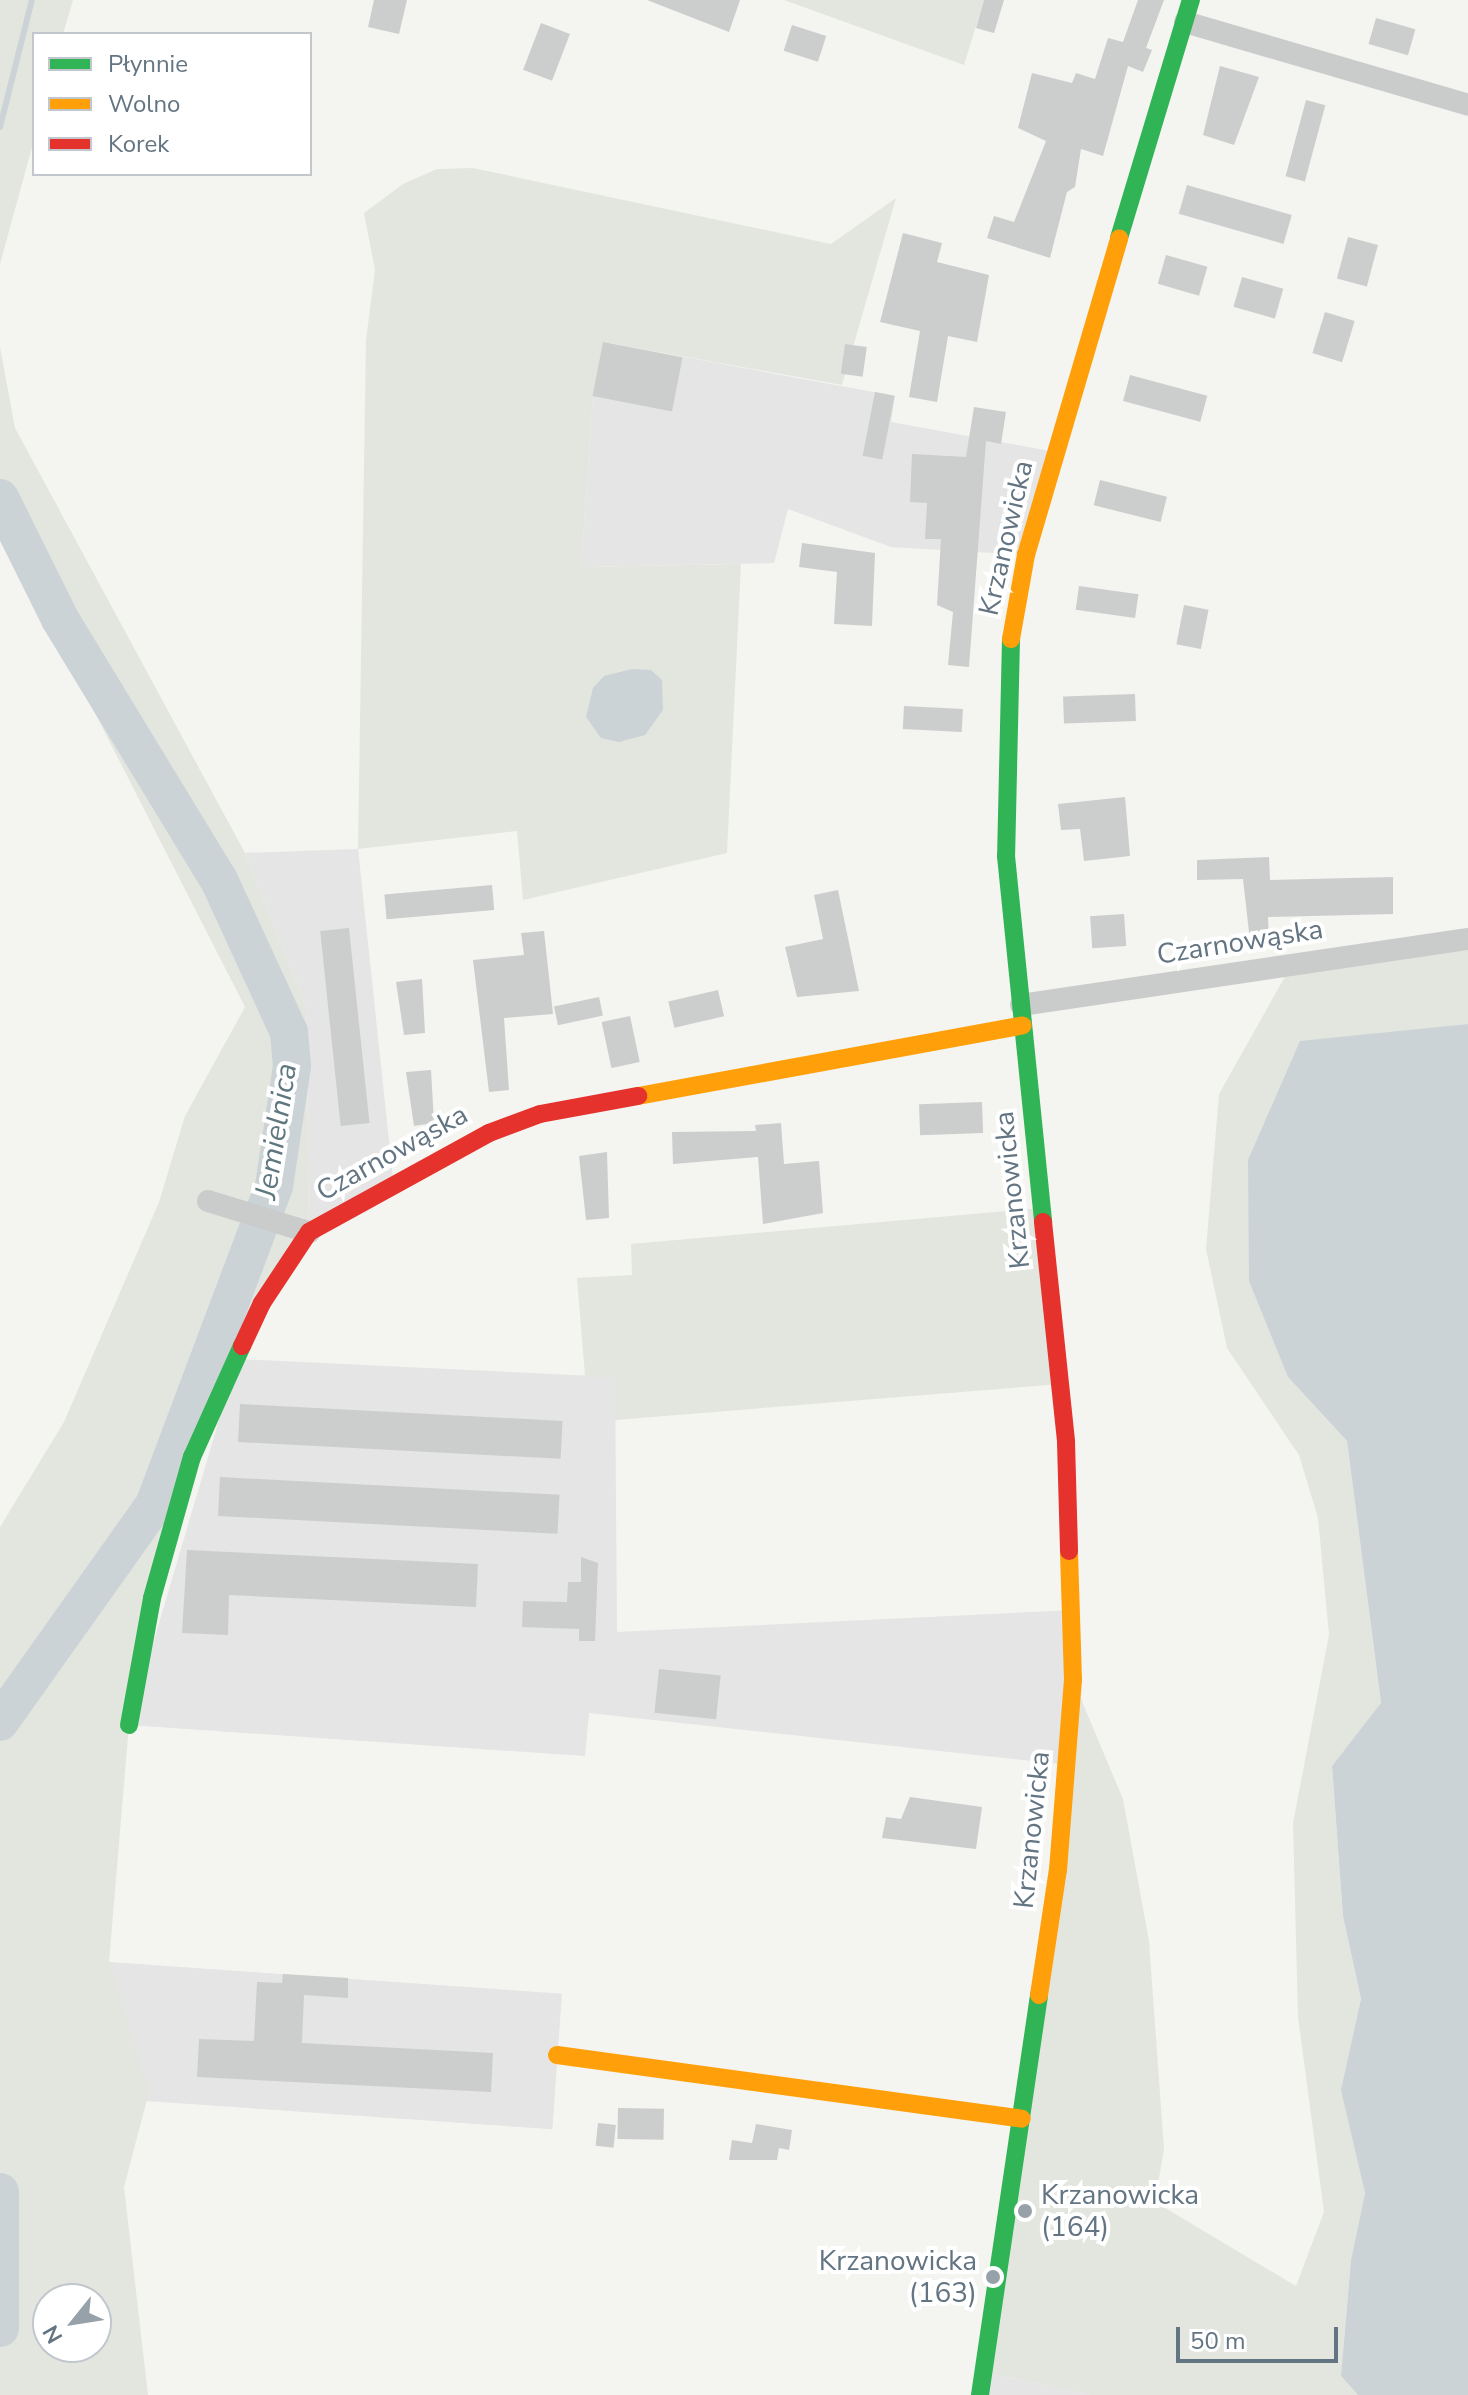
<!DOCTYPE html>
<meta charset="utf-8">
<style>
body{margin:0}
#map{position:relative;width:1468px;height:2395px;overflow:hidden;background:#f4f4f1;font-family:"Nunito Sans",sans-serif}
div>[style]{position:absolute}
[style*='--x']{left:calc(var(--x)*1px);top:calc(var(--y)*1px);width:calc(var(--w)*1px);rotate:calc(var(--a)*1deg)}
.built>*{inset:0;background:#e4e5e4;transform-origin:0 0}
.green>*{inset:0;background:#e3e6df}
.water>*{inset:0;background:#cbd3d6}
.stream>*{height:6px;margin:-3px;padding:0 3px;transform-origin:3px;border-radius:3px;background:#cbd3d6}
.river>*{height:38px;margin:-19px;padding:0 19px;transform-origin:19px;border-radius:19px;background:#cbd3d6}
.building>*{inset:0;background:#cccece;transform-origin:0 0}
.street>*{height:22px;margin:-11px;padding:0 11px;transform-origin:11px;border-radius:11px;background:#cacccc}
.fast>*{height:18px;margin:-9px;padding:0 9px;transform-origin:9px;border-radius:9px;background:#30b455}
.slow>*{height:18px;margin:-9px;padding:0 9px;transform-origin:9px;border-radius:9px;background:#ff9f0a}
.jam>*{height:18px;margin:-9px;padding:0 9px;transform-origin:9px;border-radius:9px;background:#e5322d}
.dots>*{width:22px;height:22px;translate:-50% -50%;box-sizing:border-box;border:4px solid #fff;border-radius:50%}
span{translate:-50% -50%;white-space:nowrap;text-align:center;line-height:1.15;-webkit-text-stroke:8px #fff;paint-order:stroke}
.street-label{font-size:28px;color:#637482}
.poi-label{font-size:28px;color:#637482}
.left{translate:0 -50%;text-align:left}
.right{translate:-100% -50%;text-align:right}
.water-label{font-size:30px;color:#5f777f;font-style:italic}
.legend{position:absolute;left:32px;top:32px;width:280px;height:144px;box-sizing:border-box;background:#fff;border:2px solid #c1c7cd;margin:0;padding:10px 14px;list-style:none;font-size:24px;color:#637482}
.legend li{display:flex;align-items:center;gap:16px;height:40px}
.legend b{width:40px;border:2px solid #c1c7cd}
.north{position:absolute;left:32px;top:2283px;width:80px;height:80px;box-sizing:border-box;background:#fff;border:2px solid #c1c7cd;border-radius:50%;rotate:240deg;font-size:22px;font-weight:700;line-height:32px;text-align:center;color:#637482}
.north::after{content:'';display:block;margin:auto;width:28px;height:36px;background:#96a1a9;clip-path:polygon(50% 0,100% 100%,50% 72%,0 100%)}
.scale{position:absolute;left:1176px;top:2327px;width:162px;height:36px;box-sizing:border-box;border:4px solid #637482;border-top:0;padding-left:10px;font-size:24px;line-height:28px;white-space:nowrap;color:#637482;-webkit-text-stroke:6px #fff;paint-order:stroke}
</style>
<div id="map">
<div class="built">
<div style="clip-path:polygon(603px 342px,895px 396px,891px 422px,1055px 452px,1026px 555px,891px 547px,788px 509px,774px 563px,581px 567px,593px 396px)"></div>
<div style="clip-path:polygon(358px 849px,394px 1188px,309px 1232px,306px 1007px,245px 853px)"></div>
<div style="clip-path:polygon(237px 1359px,615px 1377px,617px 1632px,1074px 1610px,1069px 1765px,589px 1713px,585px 1756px,129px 1725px)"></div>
<div style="left:109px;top:1962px;width:454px;height:136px;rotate:4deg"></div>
<div style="clip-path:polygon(984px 2372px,1091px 2395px,980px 2395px)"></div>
</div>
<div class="green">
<div style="clip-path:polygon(0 0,73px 0,63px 34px,34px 34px,34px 140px,0 264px)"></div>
<div style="clip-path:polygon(784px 0,984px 0,964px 65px)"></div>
<div style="clip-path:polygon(473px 168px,831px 244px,896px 198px,842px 385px,603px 342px,593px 396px,581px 567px,741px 564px,727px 853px,523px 900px,517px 831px,358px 849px,366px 340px,375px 270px,364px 213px,403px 184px,437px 169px)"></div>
<div style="clip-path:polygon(evenodd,0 347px,15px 428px,245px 853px,306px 1007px,309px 1232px,192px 1457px,129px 1725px,109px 1962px,149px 2092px,124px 2187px,148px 2395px,0 2395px,0 1527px,64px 1422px,159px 1202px,185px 1116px,245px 1007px,0 527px,0 347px,48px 2299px,96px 2299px,96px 2347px,48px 2347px,48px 2299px)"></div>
<div style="clip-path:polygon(1468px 950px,1468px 1024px,1300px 1042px,1288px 1377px,1347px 1441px,1381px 1704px,1332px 1766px,1343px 1916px,1361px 1999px,1342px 2090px,1365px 2193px,1351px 2260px,1341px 2376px,1358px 2395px,1091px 2395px,984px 2372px,1073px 1680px,1123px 1799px,1149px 1941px,1164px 2149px,1155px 2202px,1296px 2286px,1324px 2212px,1298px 2017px,1293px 1823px,1329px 1635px,1318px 1518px,1299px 1455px,1227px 1348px,1206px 1249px,1219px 1094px,1291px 966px)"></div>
<div style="clip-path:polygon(1042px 1208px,1060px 1384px,615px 1420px,615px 1378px,585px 1376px,577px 1278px,632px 1275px,631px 1244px)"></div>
</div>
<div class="water">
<div style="clip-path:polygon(632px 669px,651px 670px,662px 680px,663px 710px,645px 735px,619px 742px,601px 738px,586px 717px,593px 688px,604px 676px)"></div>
<div style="clip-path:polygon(1468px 1024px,1468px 2395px,1358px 2395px,1341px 2376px,1351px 2260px,1365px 2193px,1341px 2090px,1361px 1999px,1343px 1916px,1332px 1766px,1381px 1703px,1347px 1441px,1288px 1377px,1249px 1281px,1248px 1160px,1300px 1041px)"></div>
</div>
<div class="stream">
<div style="--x:0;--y:127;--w:131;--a:-75.9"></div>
</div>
<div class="river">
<div style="--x:0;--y:498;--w:135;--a:63.6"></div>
<div style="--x:60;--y:619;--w:306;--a:58.7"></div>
<div style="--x:219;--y:880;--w:167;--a:65.3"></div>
<div style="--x:289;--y:1032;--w:34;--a:85"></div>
<div style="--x:292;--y:1066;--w:121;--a:98.5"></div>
<div style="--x:274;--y:1186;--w:341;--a:110.6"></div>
<div style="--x:154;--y:1505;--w:266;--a:125.4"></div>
<div style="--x:0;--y:2192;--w:136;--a:90"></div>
</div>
<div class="building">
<div style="clip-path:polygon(374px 0,407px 0,399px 34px,368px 27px)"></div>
<div style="clip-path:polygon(647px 0,740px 0,729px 32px)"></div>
<div style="clip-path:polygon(984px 0,1004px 0,994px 33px,976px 28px)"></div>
<div style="clip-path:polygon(1138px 0,1164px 0,1146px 48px,1152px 50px,1143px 72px,1128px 66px,1103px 156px,1081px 149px,1075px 187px,1067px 192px,1050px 258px,987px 238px,994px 216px,1014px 222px,1046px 141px,1018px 128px,1032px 73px,1072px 83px,1076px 73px,1095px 79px,1108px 38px,1123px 42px)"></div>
<div style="left:1376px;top:18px;width:41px;height:27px;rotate:16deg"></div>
<div style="left:541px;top:23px;width:31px;height:50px;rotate:21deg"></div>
<div style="left:792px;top:25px;width:36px;height:27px;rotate:18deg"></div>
<div style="clip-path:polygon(1220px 66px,1259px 77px,1234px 145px,1203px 135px)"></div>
<div style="left:1306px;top:100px;width:20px;height:79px;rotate:15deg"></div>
<div style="left:1187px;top:185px;width:109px;height:30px;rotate:16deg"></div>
<div style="clip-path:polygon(903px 233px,942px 243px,937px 262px,989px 275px,977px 342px,948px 336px,937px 402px,909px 397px,920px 331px,880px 322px)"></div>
<div style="left:1348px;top:237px;width:31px;height:43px;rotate:15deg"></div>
<div style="left:1166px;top:255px;width:43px;height:30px;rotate:16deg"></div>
<div style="left:1242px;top:277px;width:43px;height:31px;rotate:16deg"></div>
<div style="left:1325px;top:312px;width:31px;height:43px;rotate:17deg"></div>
<div style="left:603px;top:342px;width:81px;height:55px;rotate:11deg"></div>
<div style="left:845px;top:344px;width:22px;height:30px;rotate:8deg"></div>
<div style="left:1130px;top:375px;width:80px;height:27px;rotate:15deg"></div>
<div style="left:875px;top:392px;width:20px;height:65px;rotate:11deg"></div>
<div style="clip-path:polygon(974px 407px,1006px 412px,1001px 444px,986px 441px,969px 667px,948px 665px,953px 612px,937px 605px,941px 539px,925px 539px,927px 503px,910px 502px,912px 454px,966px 457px)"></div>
<div style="left:1100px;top:480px;width:69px;height:26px;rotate:14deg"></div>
<div style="clip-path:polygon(802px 543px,875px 553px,872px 626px,834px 624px,837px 572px,799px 567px)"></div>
<div style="left:1079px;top:586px;width:60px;height:24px;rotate:8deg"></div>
<div style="left:1184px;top:605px;width:25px;height:40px;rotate:11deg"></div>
<div style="left:1135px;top:694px;width:27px;height:72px;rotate:88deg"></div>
<div style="left:904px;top:706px;width:59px;height:23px;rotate:3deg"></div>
<div style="clip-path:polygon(1125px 797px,1130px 856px,1084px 861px,1080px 829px,1061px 830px,1058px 804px)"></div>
<div style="clip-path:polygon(1269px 857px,1270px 880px,1393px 877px,1393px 914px,1268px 917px,1269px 940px,1250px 941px,1243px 879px,1197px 880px,1197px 860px)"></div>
<div style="left:492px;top:885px;width:25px;height:108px;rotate:85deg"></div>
<div style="clip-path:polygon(838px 890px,859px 991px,797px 997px,785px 947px,823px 939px,814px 895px)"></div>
<div style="left:1124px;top:914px;width:32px;height:34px;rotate:86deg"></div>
<div style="left:349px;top:928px;width:196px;height:29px;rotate:84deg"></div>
<div style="clip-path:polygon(544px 931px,553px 1014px,504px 1018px,509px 1090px,489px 1092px,473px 960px,524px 955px,521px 933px)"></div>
<div style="clip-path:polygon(422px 979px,425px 1033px,404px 1035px,396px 982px)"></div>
<div style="left:718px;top:990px;width:27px;height:51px;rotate:77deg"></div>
<div style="left:599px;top:997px;width:19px;height:46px;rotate:78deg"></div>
<div style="left:630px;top:1016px;width:47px;height:29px;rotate:78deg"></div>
<div style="clip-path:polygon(431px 1070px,434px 1123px,414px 1126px,406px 1072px)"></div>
<div style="left:982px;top:1102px;width:31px;height:63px;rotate:88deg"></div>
<div style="clip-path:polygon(781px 1123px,784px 1164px,819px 1161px,823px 1213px,763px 1224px,758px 1157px,673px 1164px,672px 1132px,756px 1131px,755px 1125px)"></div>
<div style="clip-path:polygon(607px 1152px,609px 1218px,586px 1220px,579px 1156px)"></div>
<div style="left:240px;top:1404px;width:323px;height:38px;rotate:3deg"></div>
<div style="left:220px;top:1477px;width:340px;height:39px;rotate:3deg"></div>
<div style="clip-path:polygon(187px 1550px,478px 1564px,476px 1607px,229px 1595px,228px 1635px,182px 1633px)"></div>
<div style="clip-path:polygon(581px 1557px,598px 1563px,595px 1641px,579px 1641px,579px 1629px,522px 1627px,523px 1601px,567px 1602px,568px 1582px,581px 1582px)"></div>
<div style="left:659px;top:1669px;width:62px;height:44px;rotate:6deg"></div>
<div style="clip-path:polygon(910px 1797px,982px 1807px,976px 1849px,882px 1838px,886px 1817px,901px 1819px)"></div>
<div style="clip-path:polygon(283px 1974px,348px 1978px,348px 1998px,304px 1995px,302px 2043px,493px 2053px,491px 2092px,197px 2077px,199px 2039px,254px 2041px,257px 1982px,282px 1983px)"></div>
<div style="left:618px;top:2108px;width:46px;height:31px;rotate:1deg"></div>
<div style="left:598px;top:2123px;width:18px;height:23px;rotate:6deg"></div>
<div style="clip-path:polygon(756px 2124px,792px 2130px,789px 2150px,779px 2148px,777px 2160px,729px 2160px,732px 2140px,752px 2143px)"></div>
</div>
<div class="street">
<div style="--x:1185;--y:22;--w:295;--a:16.3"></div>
<div style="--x:1021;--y:1005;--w:452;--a:-8.4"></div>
<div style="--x:208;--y:1201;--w:106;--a:17.1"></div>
</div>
<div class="fast">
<div style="--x:1119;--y:238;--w:249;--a:-73.2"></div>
<div style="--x:1011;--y:639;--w:217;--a:91.3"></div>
<div style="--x:1006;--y:856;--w:368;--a:84.2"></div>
<div style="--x:129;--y:1725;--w:129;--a:-79.7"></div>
<div style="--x:152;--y:1598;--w:147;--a:-74.2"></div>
<div style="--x:192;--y:1457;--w:122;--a:-65.8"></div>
<div style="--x:980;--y:2395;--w:404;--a:-81.6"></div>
</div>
<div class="slow">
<div style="--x:1011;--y:639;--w:85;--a:-79.9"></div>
<div style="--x:1026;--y:555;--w:330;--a:-73.6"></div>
<div style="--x:638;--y:1096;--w:391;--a:-10.4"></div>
<div style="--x:1039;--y:1995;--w:126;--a:-81.4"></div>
<div style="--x:1058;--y:1870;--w:191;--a:-85.5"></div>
<div style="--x:1073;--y:1680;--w:129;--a:-91.8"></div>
<div style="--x:557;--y:2055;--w:469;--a:7.8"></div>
</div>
<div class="jam">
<div style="--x:1043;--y:1222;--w:221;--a:84"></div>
<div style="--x:1066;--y:1442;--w:109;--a:88.4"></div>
<div style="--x:242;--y:1346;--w:47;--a:-65.1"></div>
<div style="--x:262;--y:1303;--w:85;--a:-56.5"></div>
<div style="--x:309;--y:1232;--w:205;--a:-28.8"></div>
<div style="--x:489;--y:1133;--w:54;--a:-20.4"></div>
<div style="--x:540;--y:1114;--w:100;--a:-10.4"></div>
</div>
<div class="dots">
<div style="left:1025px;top:2211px;background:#96a1a9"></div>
<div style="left:993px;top:2277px;background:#96a1a9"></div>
</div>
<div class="street-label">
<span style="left:1006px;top:538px;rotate:-77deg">Krzanowicka</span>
<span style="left:1240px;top:942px;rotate:-9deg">Czarnowąska</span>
<span style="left:392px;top:1153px;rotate:-29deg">Czarnowąska</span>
<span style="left:1012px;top:1190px;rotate:-96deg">Krzanowicka</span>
<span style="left:1032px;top:1830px;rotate:-84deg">Krzanowicka</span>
</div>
<div class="poi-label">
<span class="left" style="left:1041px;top:2211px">Krzanowicka<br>(164)</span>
<span class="right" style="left:977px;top:2277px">Krzanowicka<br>(163)</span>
</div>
<div class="water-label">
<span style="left:277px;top:1131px;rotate:-81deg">Jemielnica</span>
</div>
<ul class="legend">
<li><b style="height:10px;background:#30b455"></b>Płynnie</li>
<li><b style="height:10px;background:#ff9f0a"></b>Wolno</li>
<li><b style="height:10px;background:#e5322d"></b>Korek</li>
</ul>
<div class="north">N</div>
<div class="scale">50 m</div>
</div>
